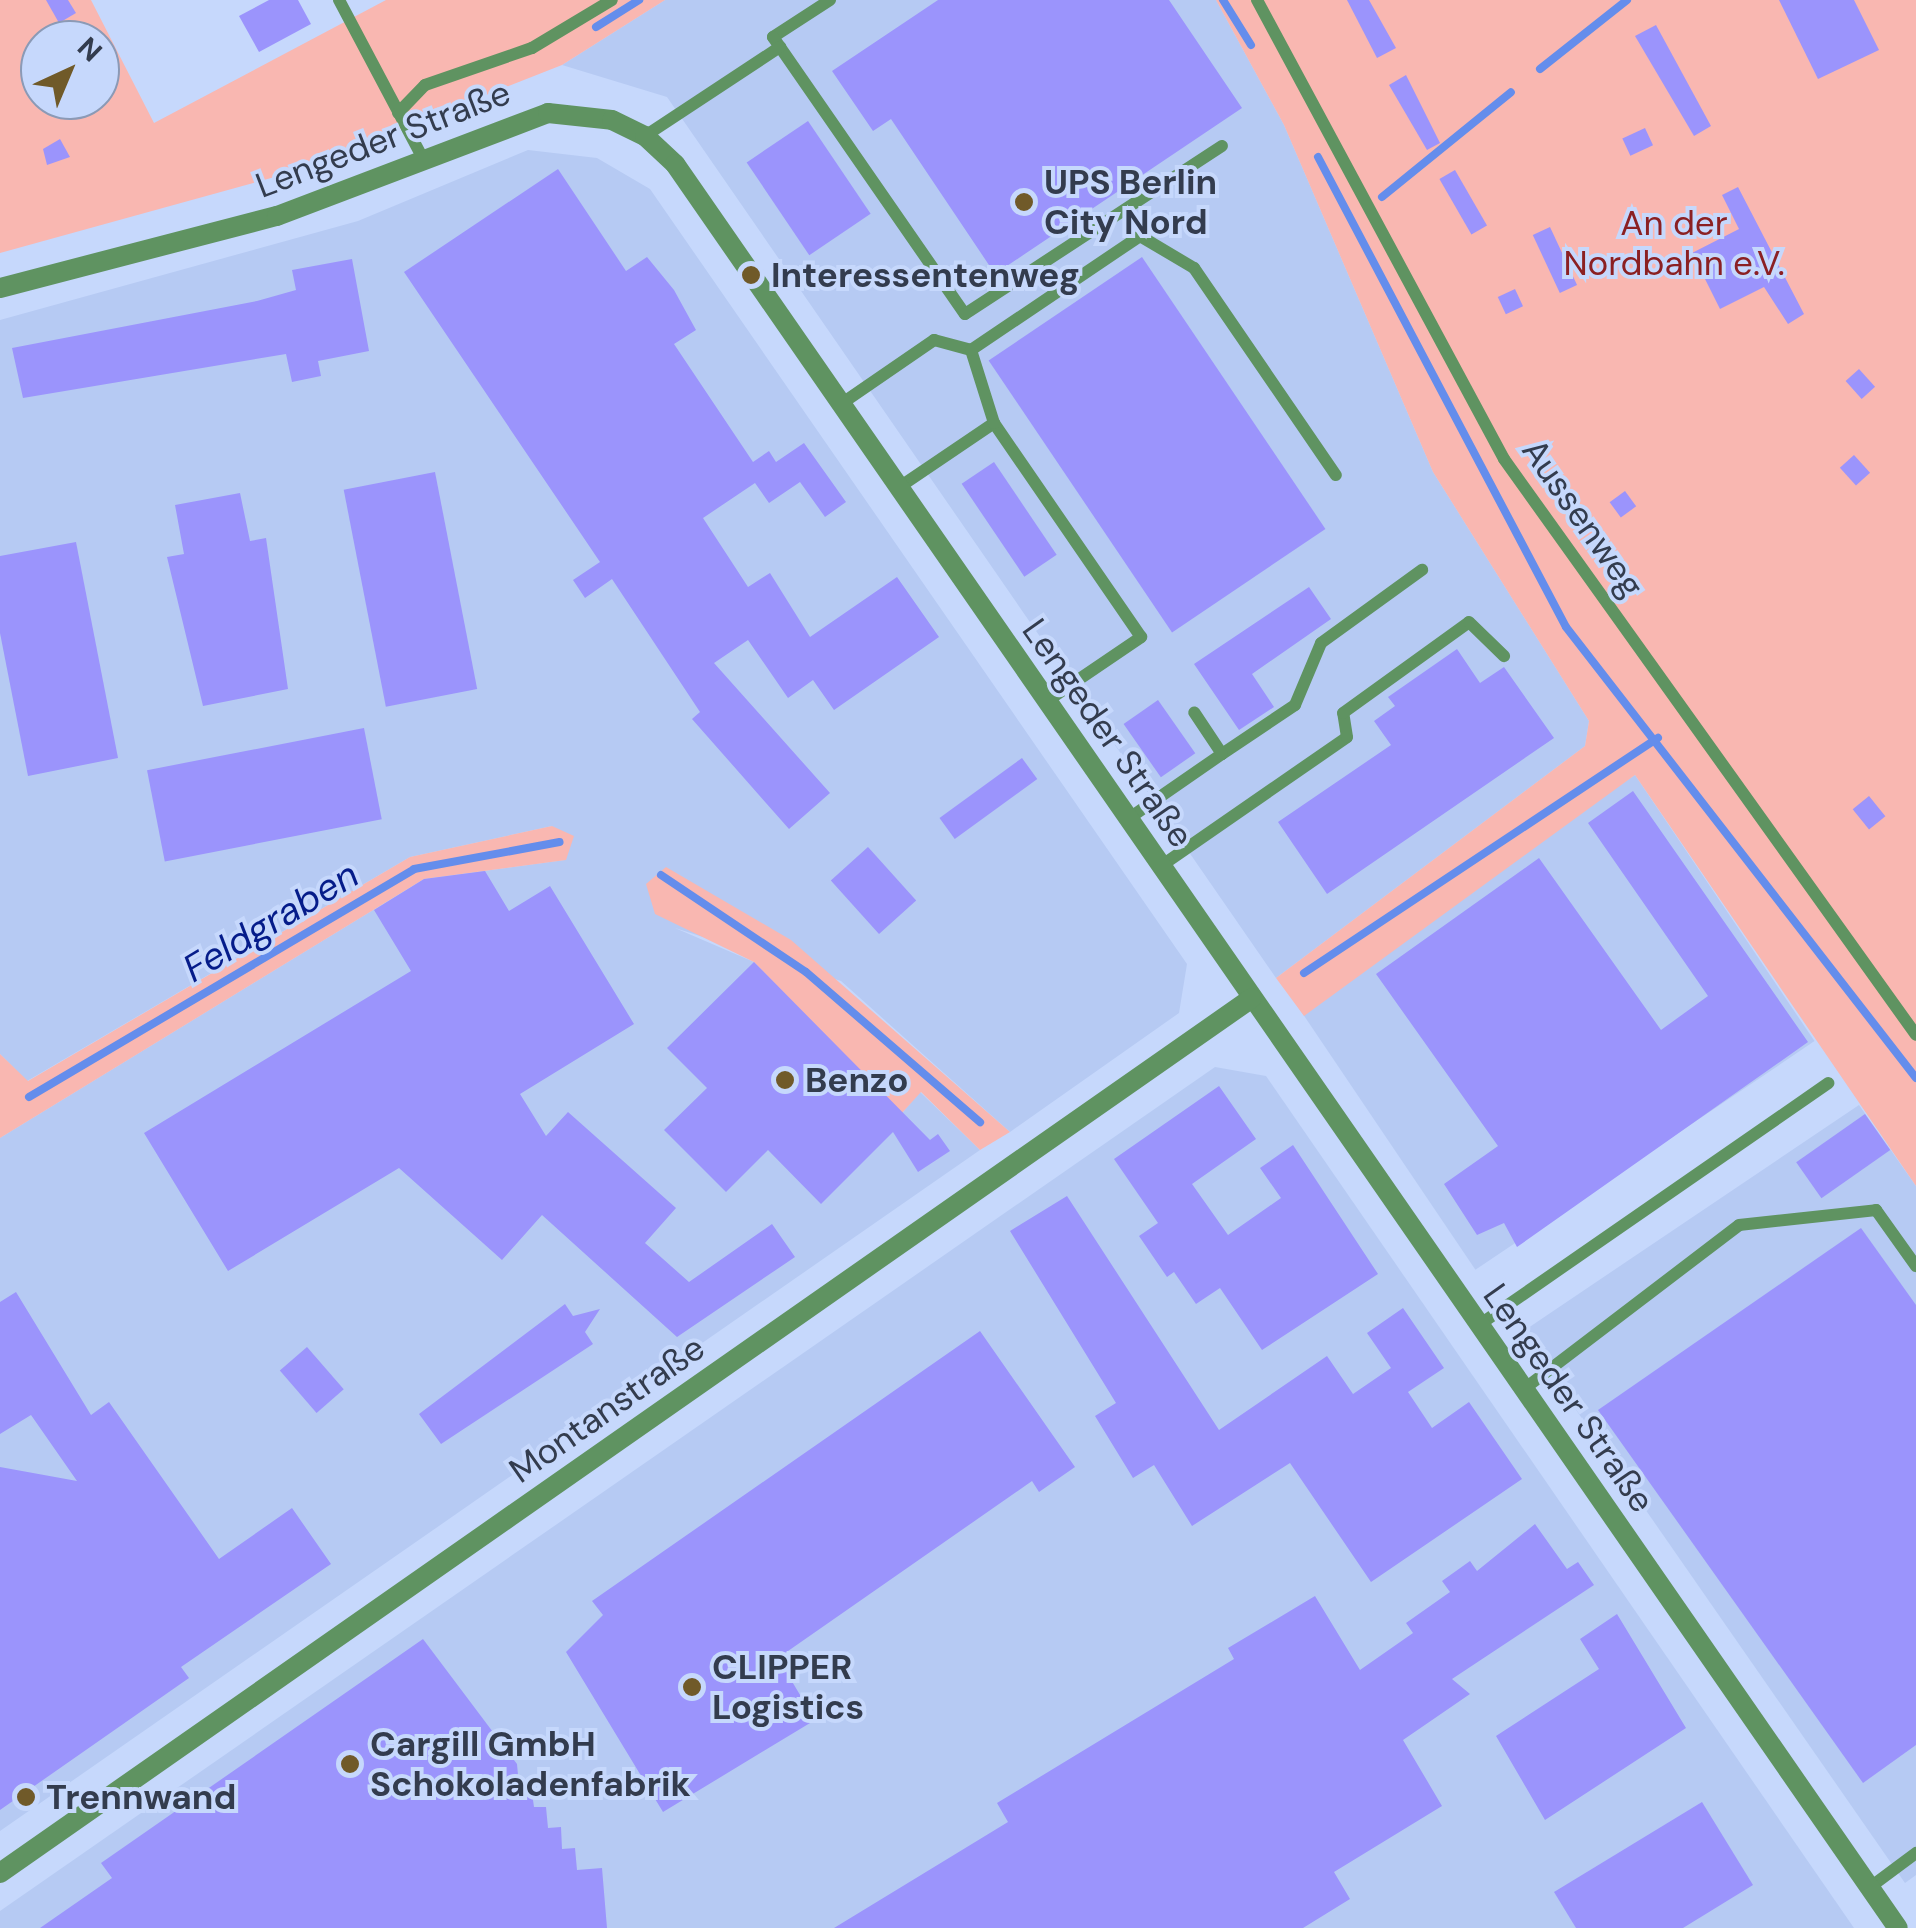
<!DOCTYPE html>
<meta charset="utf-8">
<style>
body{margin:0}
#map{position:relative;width:1916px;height:1928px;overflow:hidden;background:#c6d8fc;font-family:"DM Sans",sans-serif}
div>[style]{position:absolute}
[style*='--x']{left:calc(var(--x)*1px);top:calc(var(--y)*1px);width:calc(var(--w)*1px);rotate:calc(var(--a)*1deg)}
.built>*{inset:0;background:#b6caf3;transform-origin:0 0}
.green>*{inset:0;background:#f9b7b1}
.stream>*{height:8px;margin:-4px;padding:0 4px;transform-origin:4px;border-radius:4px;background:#648dec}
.building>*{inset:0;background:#9b94fc;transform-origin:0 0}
.service>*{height:12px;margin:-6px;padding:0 6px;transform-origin:6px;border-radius:6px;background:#5f9361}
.minor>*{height:20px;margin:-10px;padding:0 10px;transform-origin:10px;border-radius:10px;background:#5f9361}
.dots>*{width:28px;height:28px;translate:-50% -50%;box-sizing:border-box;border:5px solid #c6d8fc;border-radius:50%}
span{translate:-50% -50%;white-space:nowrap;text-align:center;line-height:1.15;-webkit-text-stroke:8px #c6d8fc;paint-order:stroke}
.street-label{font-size:35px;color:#333c4e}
.poi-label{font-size:35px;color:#333c4e;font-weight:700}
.left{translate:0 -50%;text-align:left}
.park-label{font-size:35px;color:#8b2022}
.water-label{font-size:38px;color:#051c8a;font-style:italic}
.north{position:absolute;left:20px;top:20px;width:100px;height:100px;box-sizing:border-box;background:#c6d8fc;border:2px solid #8b9ab6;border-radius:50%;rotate:44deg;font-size:28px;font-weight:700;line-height:40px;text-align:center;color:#333c4e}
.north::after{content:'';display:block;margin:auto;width:35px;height:45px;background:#705a29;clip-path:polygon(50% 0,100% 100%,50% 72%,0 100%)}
</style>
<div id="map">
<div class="built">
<div style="clip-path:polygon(665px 0,1216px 0,1284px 125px,1433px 472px,1589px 721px,1585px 746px,1276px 978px,667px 97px,562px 65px)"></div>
<div style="clip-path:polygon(528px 150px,597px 158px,650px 189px,1187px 964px,1179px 1013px,1010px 1132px,841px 981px,675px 928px,754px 962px,903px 1112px,920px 1092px,980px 1150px,0 1831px,0 1138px,424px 879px,565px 860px,552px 826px,410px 857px,27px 1081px,0 1054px,0 320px,358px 221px)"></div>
<div style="left:1635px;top:775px;width:321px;height:409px;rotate:56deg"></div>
<div style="clip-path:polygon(1215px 1067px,1266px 1076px,1854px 1928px,0 1928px,0 1911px)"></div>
<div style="clip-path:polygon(1859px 1105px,1916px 1186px,1916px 1875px,1905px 1883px,1522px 1332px)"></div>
</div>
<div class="green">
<div style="clip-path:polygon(evenodd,0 0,91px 0,154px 123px,386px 0,665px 0,562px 65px,289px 173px,0 253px,0 0,40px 40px,100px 40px,100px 100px,40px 100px,40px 40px)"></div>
<div style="clip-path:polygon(1216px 0,1916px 0,1916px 1186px,1635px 775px,1304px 1016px,1276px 978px,1585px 746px,1589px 721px,1433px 472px,1284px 125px)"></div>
<div style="clip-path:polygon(552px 826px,574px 836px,566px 860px,424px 879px,0 1138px,0 1054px,28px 1081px,410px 857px)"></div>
<div style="clip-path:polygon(666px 867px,791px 940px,1010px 1132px,980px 1150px,921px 1092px,902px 1113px,754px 962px,655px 914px,646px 884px)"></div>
</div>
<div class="stream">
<div style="--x:1223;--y:0;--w:53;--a:58.1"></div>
<div style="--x:596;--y:27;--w:51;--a:-32.1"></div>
<div style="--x:1540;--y:69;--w:111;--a:-38.4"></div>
<div style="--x:1318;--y:157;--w:531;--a:62.18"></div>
<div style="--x:1566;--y:627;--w:571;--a:52.19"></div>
<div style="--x:1382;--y:197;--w:166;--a:-39.1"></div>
<div style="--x:661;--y:875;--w:174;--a:33.8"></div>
<div style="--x:806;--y:972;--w:230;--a:40.8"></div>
<div style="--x:1304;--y:973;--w:425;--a:-33.6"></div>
<div style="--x:29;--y:1097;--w:447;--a:-30.6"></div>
<div style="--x:414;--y:869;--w:148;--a:-10.5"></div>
</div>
<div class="building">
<div style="clip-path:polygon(46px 0,68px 0,76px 13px,59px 23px)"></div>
<div style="clip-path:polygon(269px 0,298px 0,311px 24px,259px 52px,239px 16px)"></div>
<div style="clip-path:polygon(938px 0,1169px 0,1242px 108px,995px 274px,891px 119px,873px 131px,832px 71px)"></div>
<div style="clip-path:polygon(1347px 0,1369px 0,1396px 48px,1377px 58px)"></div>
<div style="clip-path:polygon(1779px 0,1854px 0,1879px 50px,1818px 79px)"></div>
<div style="clip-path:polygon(1656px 25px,1711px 126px,1694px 136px,1635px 36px)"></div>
<div style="clip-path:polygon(1406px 75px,1440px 143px,1427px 150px,1389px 85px)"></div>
<div style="left:808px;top:121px;width:112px;height:74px;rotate:56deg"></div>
<div style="left:1645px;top:128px;width:19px;height:25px;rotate:65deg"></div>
<div style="clip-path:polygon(60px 139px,70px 157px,47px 165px,43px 149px)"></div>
<div style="clip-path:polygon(558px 169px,626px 271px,647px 257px,674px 290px,696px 330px,674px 344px,753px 462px,769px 451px,776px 462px,804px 443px,846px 502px,825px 517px,800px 482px,769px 503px,755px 483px,703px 518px,748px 587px,770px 573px,810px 637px,897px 577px,939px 637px,834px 710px,813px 680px,788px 698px,748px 640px,714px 663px,830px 793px,789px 829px,692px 719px,700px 712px,612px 579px,585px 598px,573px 580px,600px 562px,404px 272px)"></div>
<div style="left:1455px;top:170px;width:64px;height:18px;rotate:60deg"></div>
<div style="clip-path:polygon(1738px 187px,1804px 314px,1788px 324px,1764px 287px,1720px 309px,1692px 253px,1739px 229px,1722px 195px)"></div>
<div style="left:1550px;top:227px;width:64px;height:19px;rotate:65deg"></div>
<div style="left:1142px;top:257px;width:328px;height:185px;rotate:56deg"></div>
<div style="clip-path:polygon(352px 259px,369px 351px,318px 361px,321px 376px,292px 382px,286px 354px,23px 398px,12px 348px,257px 301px,296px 290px,292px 270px)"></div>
<div style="left:1515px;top:289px;width:19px;height:19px;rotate:65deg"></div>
<div style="left:1859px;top:369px;width:24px;height:18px;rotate:48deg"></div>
<div style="left:1854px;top:455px;width:24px;height:19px;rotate:48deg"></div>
<div style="left:994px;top:462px;width:112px;height:39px;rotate:56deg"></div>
<div style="left:435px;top:472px;width:221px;height:93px;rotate:79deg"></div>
<div style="left:1625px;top:491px;width:19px;height:19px;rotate:54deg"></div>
<div style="clip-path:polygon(240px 493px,250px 541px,266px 538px,288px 689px,203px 706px,167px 557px,184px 554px,175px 505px)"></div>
<div style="clip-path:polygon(76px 542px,118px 758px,28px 776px,0 633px,0 556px)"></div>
<div style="clip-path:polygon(1309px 587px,1331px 619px,1252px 674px,1274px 707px,1239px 730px,1194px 664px)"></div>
<div style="clip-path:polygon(1457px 649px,1480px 683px,1504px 667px,1554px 738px,1327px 894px,1278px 822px,1391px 745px,1374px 721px,1395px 706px,1388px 697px)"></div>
<div style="left:1158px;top:700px;width:65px;height:42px;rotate:55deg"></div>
<div style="left:364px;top:728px;width:93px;height:221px;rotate:79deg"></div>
<div style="left:1022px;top:758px;width:26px;height:102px;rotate:54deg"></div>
<div style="clip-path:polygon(1633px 791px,1808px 1042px,1517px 1247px,1504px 1223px,1477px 1235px,1444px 1184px,1498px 1146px,1376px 974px,1539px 858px,1661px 1030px,1708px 996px,1588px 823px)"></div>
<div style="left:1869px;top:796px;width:26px;height:21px;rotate:51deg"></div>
<div style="left:868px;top:847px;width:72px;height:50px;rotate:48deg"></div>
<div style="clip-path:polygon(485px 871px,509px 911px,550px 886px,634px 1024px,520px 1094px,546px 1136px,568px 1112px,676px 1208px,645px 1243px,689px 1282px,772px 1224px,795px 1257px,677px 1337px,542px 1215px,502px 1260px,399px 1168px,228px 1271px,144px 1133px,411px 971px,374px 910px,424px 879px)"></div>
<div style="clip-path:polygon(754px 962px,930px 1140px,938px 1134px,950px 1151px,918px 1172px,893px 1132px,821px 1204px,768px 1150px,726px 1192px,664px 1130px,707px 1088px,667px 1048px)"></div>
<div style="clip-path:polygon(1219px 1086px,1256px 1139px,1192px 1184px,1228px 1235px,1281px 1198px,1260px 1168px,1293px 1145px,1378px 1274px,1262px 1350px,1220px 1288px,1196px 1304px,1174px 1272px,1167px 1277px,1139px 1236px,1158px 1223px,1114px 1159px)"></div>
<div style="left:1865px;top:1114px;width:44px;height:84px;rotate:55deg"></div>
<div style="clip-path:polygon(1067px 1196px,1219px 1430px,1327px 1356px,1353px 1394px,1391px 1368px,1367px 1333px,1403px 1308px,1444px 1368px,1408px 1392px,1432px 1428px,1469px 1402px,1522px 1479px,1371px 1582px,1290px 1463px,1192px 1526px,1154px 1465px,1133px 1478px,1095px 1416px,1116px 1403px,1010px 1231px)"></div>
<div style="clip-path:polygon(1861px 1228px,1916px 1305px,1916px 1745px,1863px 1783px,1598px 1410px)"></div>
<div style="clip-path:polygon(16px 1292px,91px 1415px,109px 1402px,219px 1559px,292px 1508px,331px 1564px,181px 1667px,189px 1678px,0 1810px,0 1467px,77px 1481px,31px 1415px,0 1434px,0 1302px)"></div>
<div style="clip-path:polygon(565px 1304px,573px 1316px,600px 1309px,585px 1332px,593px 1344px,441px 1444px,419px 1414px)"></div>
<div style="clip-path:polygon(980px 1331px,1075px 1467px,1039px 1492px,1032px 1481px,778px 1658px,815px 1720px,663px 1812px,566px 1652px,603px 1615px,592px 1601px)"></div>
<div style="left:307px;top:1347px;width:56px;height:36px;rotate:49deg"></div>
<div style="clip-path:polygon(1535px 1524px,1567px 1569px,1578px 1562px,1594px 1585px,1452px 1679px,1470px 1694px,1403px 1740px,1442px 1806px,1334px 1872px,1350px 1899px,1303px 1928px,834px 1928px,1008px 1822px,997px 1803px,1234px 1659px,1228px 1648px,1315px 1596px,1360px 1670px,1413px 1633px,1406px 1623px,1450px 1592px,1442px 1581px,1470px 1561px,1477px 1571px)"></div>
<div style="clip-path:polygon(1617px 1614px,1686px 1728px,1545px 1820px,1496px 1736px,1599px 1669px,1580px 1639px)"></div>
<div style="clip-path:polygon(423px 1639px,517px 1764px,519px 1786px,531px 1786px,534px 1807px,546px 1807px,548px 1828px,561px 1827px,562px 1849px,575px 1848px,577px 1870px,602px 1868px,607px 1928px,40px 1928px,112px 1878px,101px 1863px)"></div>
<div style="clip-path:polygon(1702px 1802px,1753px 1885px,1683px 1928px,1576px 1928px,1554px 1892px)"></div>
</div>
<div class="service">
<div style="--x:339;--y:0;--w:178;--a:62.1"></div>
<div style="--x:830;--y:0;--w:68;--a:147"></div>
<div style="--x:773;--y:37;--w:337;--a:55.3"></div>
<div style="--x:965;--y:314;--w:307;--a:-33.2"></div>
<div style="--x:1257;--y:0;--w:521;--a:61.71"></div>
<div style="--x:1504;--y:459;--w:708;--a:54.42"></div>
<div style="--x:398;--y:113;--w:39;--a:-46"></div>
<div style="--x:425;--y:85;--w:113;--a:-19.1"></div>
<div style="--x:532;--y:48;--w:93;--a:-31"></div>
<div style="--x:645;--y:136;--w:162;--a:-33.4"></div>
<div style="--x:841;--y:404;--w:113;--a:-34.5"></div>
<div style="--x:934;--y:340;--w:38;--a:15"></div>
<div style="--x:898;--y:488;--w:116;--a:-34.1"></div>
<div style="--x:1047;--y:701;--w:114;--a:-34.2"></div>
<div style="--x:1141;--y:637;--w:260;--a:-124.5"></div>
<div style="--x:994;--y:423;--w:77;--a:-107.5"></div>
<div style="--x:971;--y:350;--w:204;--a:-34"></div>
<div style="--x:1140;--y:236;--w:63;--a:30.7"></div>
<div style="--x:1194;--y:268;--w:251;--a:55.6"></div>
<div style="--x:1222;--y:754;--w:88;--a:-33.9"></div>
<div style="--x:1295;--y:705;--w:67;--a:-67.2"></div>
<div style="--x:1321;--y:643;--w:125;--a:-35.9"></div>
<div style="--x:1128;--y:819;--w:114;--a:-34.7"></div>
<div style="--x:1222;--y:754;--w:50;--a:-123.7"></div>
<div style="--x:1161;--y:866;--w:226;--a:-34.7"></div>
<div style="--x:1347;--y:737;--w:24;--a:-99"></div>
<div style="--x:1343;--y:713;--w:155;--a:-35.8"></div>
<div style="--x:1469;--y:622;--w:49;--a:44.2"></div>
<div style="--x:1479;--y:1325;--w:425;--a:-34.7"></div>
<div style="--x:1524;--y:1389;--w:270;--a:-37.3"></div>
<div style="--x:1739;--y:1225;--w:138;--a:-6.2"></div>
<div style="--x:1876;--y:1210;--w:69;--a:54.5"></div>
<div style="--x:1869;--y:1888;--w:59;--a:-36.7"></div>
</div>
<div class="minor">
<div style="--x:0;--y:288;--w:286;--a:-14.6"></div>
<div style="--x:277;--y:216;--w:290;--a:-20.8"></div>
<div style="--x:548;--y:113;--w:64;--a:6.2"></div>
<div style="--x:612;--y:120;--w:37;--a:26"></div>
<div style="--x:645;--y:136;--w:41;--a:43"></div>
<div style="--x:675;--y:164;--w:2146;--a:55.27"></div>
<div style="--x:0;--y:1873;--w:1527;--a:-34.95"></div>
</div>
<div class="dots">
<div style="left:1024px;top:202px;background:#705a29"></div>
<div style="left:751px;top:275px;background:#705a29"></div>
<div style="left:785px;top:1080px;background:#705a29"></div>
<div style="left:692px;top:1687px;background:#705a29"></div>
<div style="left:350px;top:1764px;background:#705a29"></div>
<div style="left:26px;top:1797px;background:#705a29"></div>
</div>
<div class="street-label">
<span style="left:383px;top:139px;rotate:-21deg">Lengeder Straße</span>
<span style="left:1583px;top:518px;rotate:55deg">Aussenweg</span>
<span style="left:1108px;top:733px;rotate:55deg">Lengeder Straße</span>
<span style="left:1569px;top:1398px;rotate:55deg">Lengeder Straße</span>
<span style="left:607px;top:1409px;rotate:-35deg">Montanstraße</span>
</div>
<div class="poi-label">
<span class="left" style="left:1044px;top:202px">UPS Berlin<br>City Nord</span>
<span class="left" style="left:771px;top:275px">Interessentenweg</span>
<span class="left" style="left:805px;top:1080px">Benzo</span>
<span class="left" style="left:712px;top:1687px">CLIPPER<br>Logistics</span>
<span class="left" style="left:370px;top:1764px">Cargill GmbH<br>Schokoladenfabrik</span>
<span class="left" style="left:46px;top:1797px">Trennwand</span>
</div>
<div class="park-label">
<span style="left:1674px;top:243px">An der<br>Nordbahn e.V.</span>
</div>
<div class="water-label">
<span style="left:271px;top:922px;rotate:-31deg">Feldgraben</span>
</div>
<div class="north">N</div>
</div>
